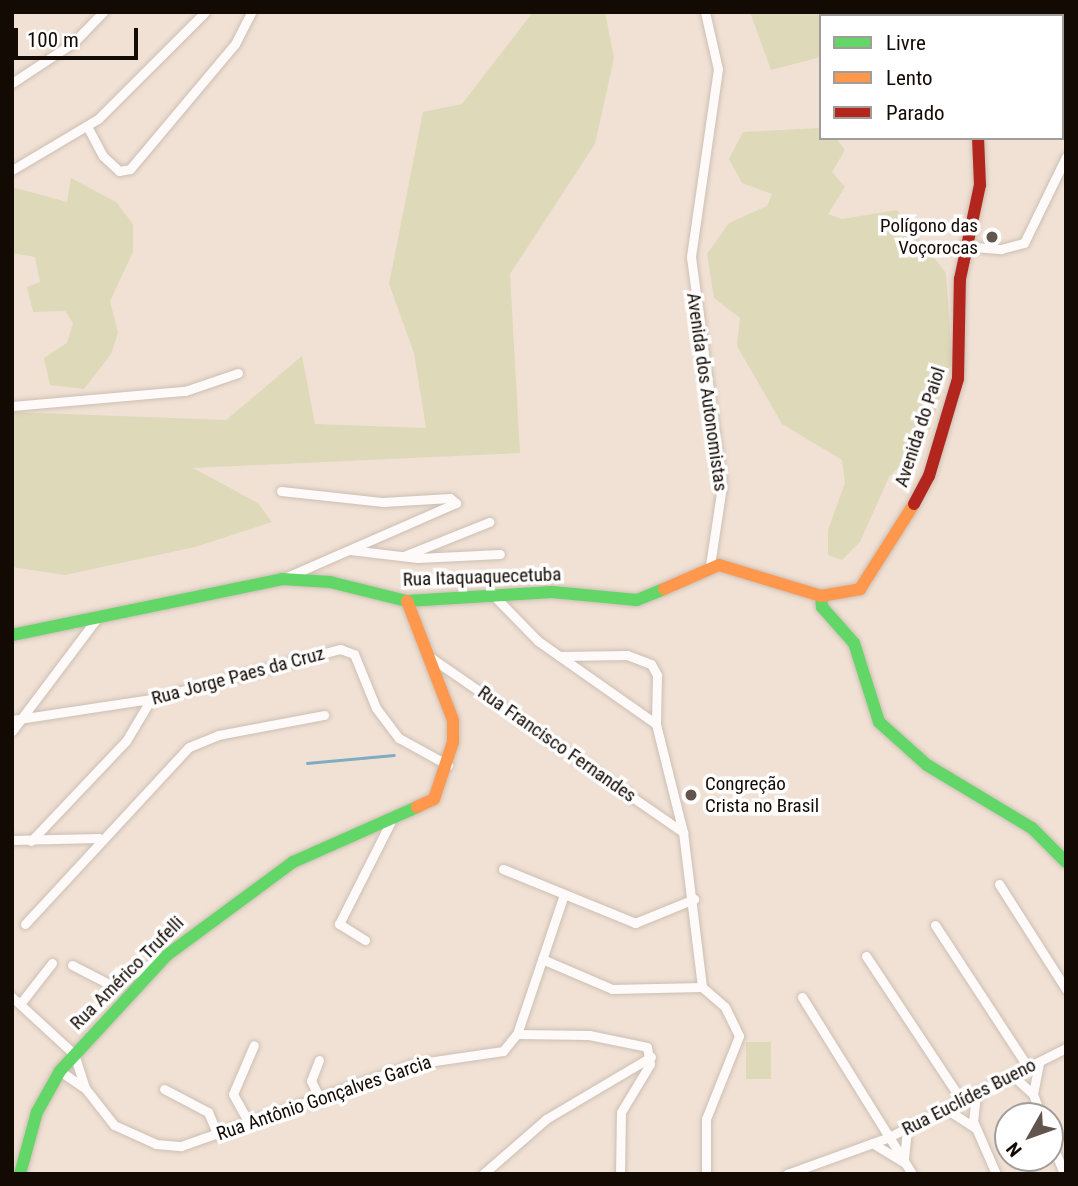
<!DOCTYPE html>
<meta charset="utf-8">
<style>
body{margin:0}
#map{position:relative;width:1078px;height:1186px;overflow:hidden;background:#f1e1d4;font-family:"Roboto Condensed",sans-serif}
div>[style]{position:absolute}
[style*='--x']{left:calc(var(--x)*1px);top:calc(var(--y)*1px);width:calc(var(--w)*1px);rotate:calc(var(--a)*1deg)}
.green>*{inset:0;background:#ded9b8;transform-origin:0 0}
.stream>*{height:2.5px;margin:-1.25px;padding:0 1.25px;transform-origin:1.25px;border-radius:1.25px;background:#80abc1}
.roads{filter:drop-shadow(0 0 2px #cbbfb4) drop-shadow(0 0 2px #cbbfb4)}
.street>*{height:9px;margin:-4.5px;padding:0 4.5px;transform-origin:4.5px;border-radius:4.5px;background:#fdfaf9}
.fast>*{height:12px;margin:-6px;padding:0 6px;transform-origin:6px;border-radius:6px;background:#63d668}
.slow>*{height:12px;margin:-6px;padding:0 6px;transform-origin:6px;border-radius:6px;background:#ff974d}
.jam>*{height:12px;margin:-6px;padding:0 6px;transform-origin:6px;border-radius:6px;background:#b3261e}
.dots>*{width:19px;height:19px;translate:-50% -50%;box-sizing:border-box;border:4px solid #fff;border-radius:50%}
span{translate:-50% -50%;white-space:nowrap;text-align:center;line-height:1.15;-webkit-text-stroke:7px #fff;paint-order:stroke}
.poi-label{font-size:19px;color:#140a04}
.right{translate:-100% -50%;text-align:right}
.left{translate:0 -50%;text-align:left}
.street-label{font-size:19px;color:#140a04}
.frame{position:absolute;inset:0;border:14px solid #140a04;pointer-events:none}
.legend{position:absolute;left:819px;top:14px;width:245px;height:126px;box-sizing:border-box;background:#fff;border:2px solid #a19d9b;margin:0;padding:9px 12px;list-style:none;font-size:21px;color:#140a04}
.legend li{display:flex;align-items:center;gap:14px;height:35px}
.legend b{width:35px;border:2px solid #a19d9b}
.north{position:absolute;left:994px;top:1102px;width:70px;height:70px;box-sizing:border-box;background:#fff;border:2px solid #a19d9b;border-radius:50%;rotate:230deg;font-size:19px;font-weight:700;line-height:28px;text-align:center;color:#140a04}
.north::after{content:'';display:block;margin:auto;width:24px;height:32px;background:#61554d;clip-path:polygon(50% 0,100% 100%,50% 72%,0 100%)}
.scale{position:absolute;left:14px;top:28px;width:124px;height:32px;box-sizing:border-box;border:4px solid #140a04;border-top:0;padding-left:9px;font-size:21px;line-height:24px;white-space:nowrap;color:#140a04;-webkit-text-stroke:5px #fff;paint-order:stroke}
</style>
<div id="map">
<div class="green">
<div style="clip-path:polygon(533px 12px,605px 12px,614px 58px,595px 144px,510px 274px,520px 453px,193px 468px,258px 503px,272px 522px,195px 547px,65px 575px,12px 567px,12px 412px,226px 420px,302px 356px,315px 424px,426px 428px,414px 353px,389px 284px,423px 112px,462px 104px)"></div>
<div style="clip-path:polygon(750px 12px,915px 12px,821px 16px,821px 57px,771px 70px)"></div>
<div style="clip-path:polygon(821px 128px,821px 138px,836px 138px,845px 150px,832px 172px,845px 187px,828px 214px,842px 219px,897px 210px,946px 273px,952px 360px,927px 439px,889px 477px,860px 542px,842px 560px,828px 555px,828px 530px,845px 483px,842px 460px,782px 424px,737px 346px,740px 318px,714px 298px,707px 254px,729px 223px,767px 206px,772px 194px,742px 183px,729px 159px,743px 132px)"></div>
<div style="clip-path:polygon(71px 178px,116px 202px,133px 224px,133px 252px,110px 301px,118px 333px,111px 354px,84px 389px,50px 385px,44px 358px,67px 343px,73px 323px,65px 311px,33px 312px,27px 287px,40px 282px,35px 257px,12px 253px,12px 187px,67px 202px)"></div>
<div style="left:746px;top:1042px;width:25px;height:37px"></div>
</div>
<div class="stream">
<div style="--x:1062;--y:17;--w:5;--a:-68"></div>
<div style="--x:1062;--y:133;--w:6;--a:45"></div>
<div style="--x:307;--y:763;--w:87;--a:-5.3"></div>
</div>
<div class="roads">
<div class="street">
<div style="--x:705;--y:12;--w:58;--a:77.2"></div>
<div style="--x:718;--y:69;--w:190;--a:98.2"></div>
<div style="--x:691;--y:257;--w:231;--a:82.3"></div>
<div style="--x:722;--y:486;--w:80;--a:98.6"></div>
<div style="--x:12;--y:83;--w:74;--a:-33.5"></div>
<div style="--x:74;--y:42;--w:42;--a:-46"></div>
<div style="--x:87;--y:126;--w:34;--a:62"></div>
<div style="--x:103;--y:156;--w:22;--a:43"></div>
<div style="--x:119;--y:171;--w:11;--a:-10"></div>
<div style="--x:130;--y:169;--w:163;--a:-50"></div>
<div style="--x:235;--y:44;--w:36;--a:-63"></div>
<div style="--x:12;--y:170;--w:100;--a:-30.7"></div>
<div style="--x:98;--y:119;--w:151;--a:-45"></div>
<div style="--x:963;--y:246;--w:38;--a:5"></div>
<div style="--x:1001;--y:249;--w:24;--a:-15"></div>
<div style="--x:1024;--y:243;--w:96;--a:-64"></div>
<div style="--x:12;--y:406;--w:174;--a:-5"></div>
<div style="--x:185;--y:391;--w:56;--a:-18.8"></div>
<div style="--x:281;--y:491;--w:103;--a:6.2"></div>
<div style="--x:383;--y:502;--w:67;--a:-3.4"></div>
<div style="--x:450;--y:498;--w:8;--a:40"></div>
<div style="--x:456;--y:503;--w:190;--a:156.4"></div>
<div style="--x:350;--y:550;--w:68;--a:6.7"></div>
<div style="--x:418;--y:558;--w:82;--a:-2.8"></div>
<div style="--x:404;--y:556;--w:92;--a:-21.8"></div>
<div style="--x:497;--y:599;--w:59;--a:45.7"></div>
<div style="--x:538;--y:641;--w:144;--a:35.1"></div>
<div style="--x:559;--y:656;--w:68;--a:-0.8"></div>
<div style="--x:627;--y:655;--w:26;--a:21"></div>
<div style="--x:651;--y:664;--w:13;--a:61"></div>
<div style="--x:657;--y:675;--w:49;--a:91.2"></div>
<div style="--x:656;--y:724;--w:111;--a:76"></div>
<div style="--x:683;--y:832;--w:156;--a:83"></div>
<div style="--x:702;--y:987;--w:30;--a:41"></div>
<div style="--x:725;--y:1007;--w:32;--a:64"></div>
<div style="--x:739;--y:1036;--w:89;--a:111.7"></div>
<div style="--x:706;--y:1119;--w:55;--a:90"></div>
<div style="--x:430;--y:657;--w:308;--a:34.7"></div>
<div style="--x:12;--y:720;--w:141;--a:-8.6"></div>
<div style="--x:151;--y:699;--w:196;--a:-14.8"></div>
<div style="--x:340;--y:649;--w:15;--a:20"></div>
<div style="--x:354;--y:654;--w:58;--a:67.8"></div>
<div style="--x:376;--y:708;--w:38;--a:53"></div>
<div style="--x:399;--y:738;--w:56;--a:28.9"></div>
<div style="--x:12;--y:731;--w:138;--a:-53"></div>
<div style="--x:12;--y:840;--w:87;--a:-1.3"></div>
<div style="--x:31;--y:841;--w:138;--a:-46.5"></div>
<div style="--x:126;--y:741;--w:49;--a:-59.2"></div>
<div style="--x:503;--y:869;--w:143;--a:22.2"></div>
<div style="--x:635;--y:923;--w:64;--a:-22.1"></div>
<div style="--x:999;--y:884;--w:125;--a:57.5"></div>
<div style="--x:25;--y:924;--w:241;--a:-47.2"></div>
<div style="--x:189;--y:747;--w:31;--a:-22"></div>
<div style="--x:218;--y:735;--w:108;--a:-10.7"></div>
<div style="--x:935;--y:925;--w:170;--a:56.8"></div>
<div style="--x:365;--y:940;--w:31;--a:-148"></div>
<div style="--x:339;--y:924;--w:113;--a:-63.2"></div>
<div style="--x:866;--y:956;--w:174;--a:56.5"></div>
<div style="--x:542;--y:959;--w:76;--a:23.2"></div>
<div style="--x:612;--y:989;--w:90;--a:-1.3"></div>
<div style="--x:72;--y:965;--w:46;--a:27.1"></div>
<div style="--x:113;--y:986;--w:53;--a:-30.4"></div>
<div style="--x:12;--y:997;--w:84;--a:42.6"></div>
<div style="--x:74;--y:1054;--w:36;--a:72"></div>
<div style="--x:85;--y:1088;--w:47;--a:51.9"></div>
<div style="--x:114;--y:1125;--w:46;--a:24.3"></div>
<div style="--x:156;--y:1144;--w:25;--a:5"></div>
<div style="--x:181;--y:1146;--w:247;--a:-19.4"></div>
<div style="--x:414;--y:1064;--w:90;--a:-8.3"></div>
<div style="--x:503;--y:1051;--w:22;--a:-51"></div>
<div style="--x:517;--y:1034;--w:145;--a:-71.4"></div>
<div style="--x:802;--y:997;--w:208;--a:58.1"></div>
<div style="--x:20;--y:1004;--w:52;--a:-52"></div>
<div style="--x:517;--y:1034;--w:72;--a:0.8"></div>
<div style="--x:589;--y:1035;--w:59;--a:11.7"></div>
<div style="--x:647;--y:1047;--w:17;--a:80"></div>
<div style="--x:650;--y:1064;--w:56;--a:121.1"></div>
<div style="--x:621;--y:1112;--w:62;--a:90.9"></div>
<div style="--x:319;--y:1060;--w:22;--a:111"></div>
<div style="--x:311;--y:1081;--w:18;--a:63"></div>
<div style="--x:60;--y:1071;--w:28;--a:35"></div>
<div style="--x:1013;--y:1076;--w:27;--a:42"></div>
<div style="--x:1033;--y:1094;--w:23;--a:70"></div>
<div style="--x:164;--y:1089;--w:50;--a:27.6"></div>
<div style="--x:208;--y:1112;--w:25;--a:67"></div>
<div style="--x:976;--y:1094;--w:27;--a:96"></div>
<div style="--x:973;--y:1121;--w:58;--a:66.5"></div>
<div style="--x:1033;--y:1094;--w:33;--a:-79"></div>
<div style="--x:946;--y:1109;--w:35;--a:33"></div>
<div style="--x:249;--y:1123;--w:33;--a:-119"></div>
<div style="--x:233;--y:1094;--w:53;--a:-66.8"></div>
<div style="--x:1050;--y:1139;--w:38;--a:68"></div>
<div style="--x:872;--y:1143;--w:37;--a:31"></div>
<div style="--x:904;--y:1158;--w:30;--a:-84"></div>
<div style="--x:483;--y:1174;--w:84;--a:-41.1"></div>
<div style="--x:546;--y:1119;--w:122;--a:-30.6"></div>
<div style="--x:787;--y:1174;--w:109;--a:-19.9"></div>
<div style="--x:889;--y:1137;--w:198;--a:-26.7"></div>
</div>
<div class="fast">
<div style="--x:975;--y:16;--w:4;--a:-76"></div>
<div style="--x:821;--y:596;--w:11;--a:85"></div>
<div style="--x:822;--y:607;--w:48;--a:48.4"></div>
<div style="--x:854;--y:643;--w:83;--a:72.4"></div>
<div style="--x:879;--y:722;--w:64;--a:41.9"></div>
<div style="--x:927;--y:765;--w:122;--a:31"></div>
<div style="--x:1032;--y:828;--w:48;--a:45"></div>
<div style="--x:12;--y:635;--w:276;--a:-11.7"></div>
<div style="--x:282;--y:579;--w:48;--a:3.6"></div>
<div style="--x:330;--y:582;--w:79;--a:13.9"></div>
<div style="--x:407;--y:601;--w:145;--a:-3.6"></div>
<div style="--x:552;--y:592;--w:85;--a:5.4"></div>
<div style="--x:637;--y:600;--w:29;--a:-22"></div>
<div style="--x:20;--y:1174;--w:64;--a:-74.7"></div>
<div style="--x:37;--y:1112;--w:47;--a:-60.7"></div>
<div style="--x:60;--y:1071;--w:158;--a:-47.3"></div>
<div style="--x:167;--y:955;--w:157;--a:-36.4"></div>
<div style="--x:293;--y:862;--w:136;--a:-23.9"></div>
</div>
<div class="slow">
<div style="--x:664;--y:589;--w:60;--a:-23.6"></div>
<div style="--x:719;--y:565;--w:107;--a:16.9"></div>
<div style="--x:821;--y:596;--w:40;--a:-10"></div>
<div style="--x:860;--y:589;--w:101;--a:-57.6"></div>
<div style="--x:407;--y:601;--w:128;--a:68.9"></div>
<div style="--x:453;--y:720;--w:22;--a:90"></div>
<div style="--x:453;--y:742;--w:60;--a:108.4"></div>
<div style="--x:434;--y:799;--w:19;--a:155"></div>
</div>
<div class="jam">
<div style="--x:914;--y:504;--w:32;--a:-62"></div>
<div style="--x:929;--y:476;--w:101;--a:-73.4"></div>
<div style="--x:958;--y:379;--w:100;--a:-88.9"></div>
<div style="--x:960;--y:279;--w:96;--a:-78"></div>
<div style="--x:980;--y:185;--w:47;--a:-92.4"></div>
</div>
</div>
<div class="dots">
<div style="left:992px;top:237px;background:#61554d"></div>
<div style="left:691px;top:795px;background:#61554d"></div>
</div>
<div class="poi-label">
<span class="right" style="left:978px;top:237px">Polígono das<br>Voçorocas</span>
<span class="left" style="left:705px;top:795px">Congreção<br>Crista no Brasil</span>
</div>
<div class="street-label">
<span style="left:707px;top:392px;rotate:82deg">Avenida dos Autonomistas</span>
<span style="left:920px;top:427px;rotate:-72deg">Avenida do Paiol</span>
<span style="left:482px;top:577px;rotate:-2deg">Rua Itaquaquecetuba</span>
<span style="left:238px;top:676px;rotate:-15deg">Rua Jorge Paes da Cruz</span>
<span style="left:557px;top:744px;rotate:35deg">Rua Francisco Fernandes</span>
<span style="left:127px;top:973px;rotate:-45deg">Rua Américo Trufelli</span>
<span style="left:969px;top:1097px;rotate:-27deg">Rua Euclídes Bueno</span>
<span style="left:324px;top:1098px;rotate:-19deg">Rua Antônio Gonçalves Garcia</span>
</div>
<div class="frame"></div>
<ul class="legend">
<li><b style="height:9px;background:#63d668"></b>Livre</li>
<li><b style="height:9px;background:#ff974d"></b>Lento</li>
<li><b style="height:9px;background:#b3261e"></b>Parado</li>
</ul>
<div class="north">N</div>
<div class="scale">100 m</div>
</div>
